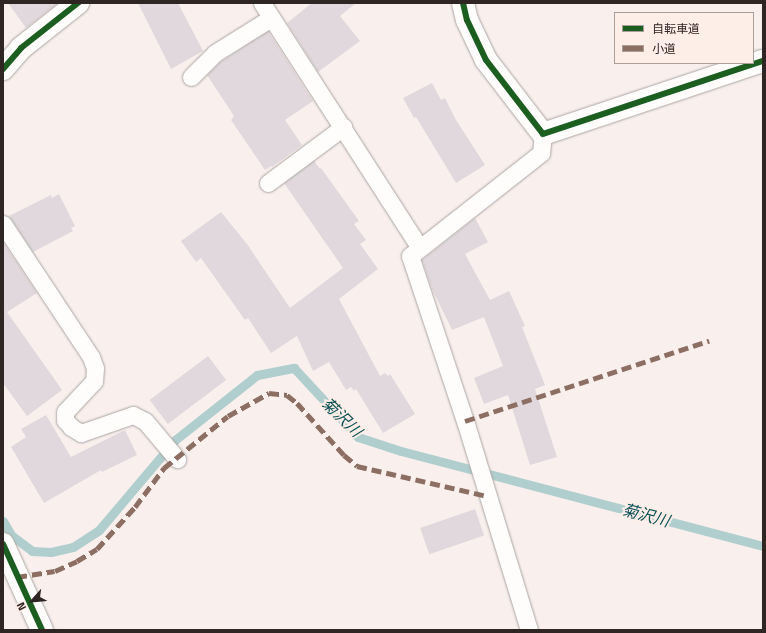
<!DOCTYPE html>
<meta charset="utf-8">
<style>
body{margin:0}
#map{position:relative;width:766px;height:633px;overflow:hidden;background:#f9f0ed;font-family:"Titillium Web","Noto Sans JP",sans-serif}
div>[style]{position:absolute}
[style*='--x']{left:calc(var(--x)*1px);top:calc(var(--y)*1px);width:calc(var(--w)*1px);rotate:calc(var(--a)*1deg)}
.stream>*{height:9px;margin:-4.5px;padding:0 4.5px;transform-origin:4.5px;border-radius:4.5px;background:#b0cece}
.building>*{inset:0;background:#e0d8dc;transform-origin:0 0}
.roads{filter:drop-shadow(0 0 1px #aca4a1) drop-shadow(0 0 1px #aca4a1)}
.lane>*{height:17px;margin:-8.5px;padding:0 8.5px;transform-origin:8.5px;border-radius:8.5px;background:#fefdfc}
.street>*{height:22px;margin:-11px;padding:0 11px;transform-origin:11px;border-radius:11px;background:#fefdfc}
.quiet>*{height:5px;margin-top:-2.5px;transform-origin:0;background:repeating-linear-gradient(90deg,#8d6e63 0 10px,transparent 0 15px)}
.cycleway>*{height:6px;margin:-3px;padding:0 3px;transform-origin:3px;border-radius:3px;background:#1b5e20}
span{translate:-50% -50%;white-space:nowrap;text-align:center;line-height:1.15;-webkit-text-stroke:4px #feeee8;paint-order:stroke}
.water-label{font-size:16px;color:#0c5155;font-style:italic}
.frame{position:absolute;inset:0;border:4px solid #2f2522;pointer-events:none}
.legend{position:absolute;left:614px;top:12px;width:140px;height:52px;box-sizing:border-box;background:#feeee8;border:1px solid #ab9e99;margin:0;padding:5px 7px;list-style:none;font-size:12px;color:#2f2522}
.legend li{display:flex;align-items:center;gap:8px;height:20px}
.legend b{width:20px;border:1px solid #ab9e99}
.north{position:absolute;left:12px;top:581px;width:40px;height:40px;-webkit-text-stroke:3px #feeee8;paint-order:stroke;rotate:243deg;font-size:11px;font-weight:700;line-height:16px;text-align:center;color:#2f2522}
.north::after{content:'';display:block;margin:auto;width:14px;height:18px;background:#2f2522;clip-path:polygon(50% 0,100% 100%,50% 72%,0 100%)}
</style>
<div id="map">
<div class="stream">
<div style="--x:3;--y:521;--w:16;--a:60"></div>
<div style="--x:11;--y:535;--w:26;--a:37"></div>
<div style="--x:32;--y:551;--w:19;--a:3"></div>
<div style="--x:51;--y:552;--w:23;--a:-13"></div>
<div style="--x:73;--y:547;--w:31;--a:-33"></div>
<div style="--x:99;--y:530;--w:118;--a:-49.8"></div>
<div style="--x:175;--y:440;--w:105;--a:-38.4"></div>
<div style="--x:257;--y:375;--w:38;--a:-11"></div>
<div style="--x:294;--y:368;--w:94;--a:47.2"></div>
<div style="--x:358;--y:437;--w:45;--a:18"></div>
<div style="--x:401;--y:451;--w:374;--a:14.7"></div>
</div>
<div class="building">
<div style="clip-path:polygon(8px 3px,58px 3px,26px 28px)"></div>
<div style="clip-path:polygon(138px 3px,178px 3px,203px 51px,171px 69px)"></div>
<div style="clip-path:polygon(312px 3px,356px 3px,340px 16px,360px 41px,318px 72px,287px 23px)"></div>
<div style="clip-path:polygon(268px 31px,313px 101px,285px 120px,302px 145px,272px 167px,271px 166px,265px 170px,231px 120px,234px 116px,207px 75px,219px 63px)"></div>
<div style="clip-path:polygon(432px 83px,441px 100px,445px 98px,456px 120px,485px 165px,456px 183px,416px 117px,414px 118px,403px 98px)"></div>
<div style="clip-path:polygon(314px 161px,320px 169px,321px 168px,359px 221px,354px 224px,366px 240px,360px 244px,378px 269px,339px 299px,380px 376px,385px 373px,388px 376px,390px 374px,415px 414px,383px 433px,356px 389px,354px 391px,351px 387px,346px 390px,329px 362px,313px 371px,297px 336px,271px 353px,248px 318px,245px 320px,201px 258px,196px 262px,181px 241px,221px 212px,247px 244px,290px 308px,343px 268px,284px 183px)"></div>
<div style="clip-path:polygon(59px 194px,75px 226px,71px 228px,73px 231px,33px 252px,9px 216px,51px 195px,52px 198px)"></div>
<div style="clip-path:polygon(475px 218px,488px 242px,465px 254px,490px 300px,509px 291px,525px 326px,522px 327px,545px 385px,535px 389px,557px 457px,530px 465px,508px 395px,484px 404px,474px 378px,503px 366px,484px 317px,452px 330px,432px 289px,422px 260px)"></div>
<div style="clip-path:polygon(3px 242px,37px 293px,7px 312px,62px 390px,27px 416px,3px 383px)"></div>
<div style="left:208px;top:356px;width:30px;height:73px;rotate:53deg"></div>
<div style="clip-path:polygon(46px 415px,71px 457px,125px 430px,137px 455px,102px 472px,101px 470px,44px 503px,11px 447px,26px 437px,21px 429px)"></div>
<div style="left:475px;top:509px;width:28px;height:58px;rotate:71deg"></div>
</div>
<div class="roads">
<div class="lane">
<div style="--x:262;--y:3;--w:290;--a:57.2"></div>
<div style="--x:191;--y:77;--w:34;--a:-45"></div>
<div style="--x:215;--y:53;--w:66;--a:-32"></div>
<div style="--x:268;--y:183;--w:94;--a:-36.7"></div>
<div style="--x:3;--y:224;--w:159;--a:56.5"></div>
<div style="--x:91;--y:357;--w:12;--a:70"></div>
<div style="--x:95;--y:368;--w:13;--a:94"></div>
<div style="--x:94;--y:381;--w:42;--a:133.1"></div>
<div style="--x:65;--y:412;--w:8;--a:90"></div>
<div style="--x:65;--y:420;--w:9;--a:49"></div>
<div style="--x:71;--y:427;--w:12;--a:31"></div>
<div style="--x:81;--y:433;--w:55;--a:-19.1"></div>
<div style="--x:133;--y:415;--w:13;--a:27"></div>
<div style="--x:145;--y:421;--w:50;--a:49.9"></div>
<div style="--x:529;--y:630;--w:219;--a:-107"></div>
<div style="--x:465;--y:421;--w:174;--a:-108.4"></div>
<div style="--x:410;--y:256;--w:167;--a:-38.2"></div>
<div style="--x:541;--y:153;--w:19;--a:-84"></div>
</div>
<div class="street">
<div style="--x:463;--y:3;--w:17;--a:77"></div>
<div style="--x:467;--y:20;--w:44;--a:64.6"></div>
<div style="--x:486;--y:60;--w:93;--a:52.4"></div>
<div style="--x:543;--y:134;--w:232;--a:-18.4"></div>
<div style="--x:3;--y:69;--w:28;--a:-49"></div>
<div style="--x:21;--y:48;--w:73;--a:-38.3"></div>
<div style="--x:3;--y:544;--w:94;--a:65.6"></div>
</div>
</div>
<div class="quiet">
<div style="--x:465;--y:421;--w:257;--a:-18.2"></div>
<div style="--x:17;--y:577;--w:38;--a:-9"></div>
<div style="--x:55;--y:571;--w:24;--a:-24"></div>
<div style="--x:77;--y:561;--w:23;--a:-31"></div>
<div style="--x:97;--y:549;--w:57;--a:-47.9"></div>
<div style="--x:135;--y:507;--w:49;--a:-53.4"></div>
<div style="--x:164;--y:468;--w:82;--a:-39.1"></div>
<div style="--x:228;--y:416;--w:47;--a:-29.3"></div>
<div style="--x:269;--y:393;--w:18;--a:6"></div>
<div style="--x:287;--y:395;--w:13;--a:39"></div>
<div style="--x:297;--y:403;--w:70;--a:47.9"></div>
<div style="--x:344;--y:455;--w:17;--a:40"></div>
<div style="--x:357;--y:466;--w:133;--a:13"></div>
</div>
<div class="cycleway">
<div style="--x:463;--y:3;--w:17;--a:77"></div>
<div style="--x:467;--y:20;--w:44;--a:64.6"></div>
<div style="--x:486;--y:60;--w:93;--a:52.4"></div>
<div style="--x:543;--y:134;--w:232;--a:-18.4"></div>
<div style="--x:3;--y:69;--w:28;--a:-49"></div>
<div style="--x:21;--y:48;--w:73;--a:-38.3"></div>
<div style="--x:3;--y:544;--w:94;--a:65.6"></div>
</div>
<div class="water-label">
<span style="left:342px;top:417px;rotate:44deg">菊沢川</span>
<span style="left:646px;top:515px;rotate:15deg">菊沢川</span>
</div>
<div class="frame"></div>
<ul class="legend">
<li><b style="height:5px;background:#1b5e20"></b>自転車道</li>
<li><b style="height:5px;background:#8d6e63"></b>小道</li>
</ul>
<div class="north">N</div>
</div>
